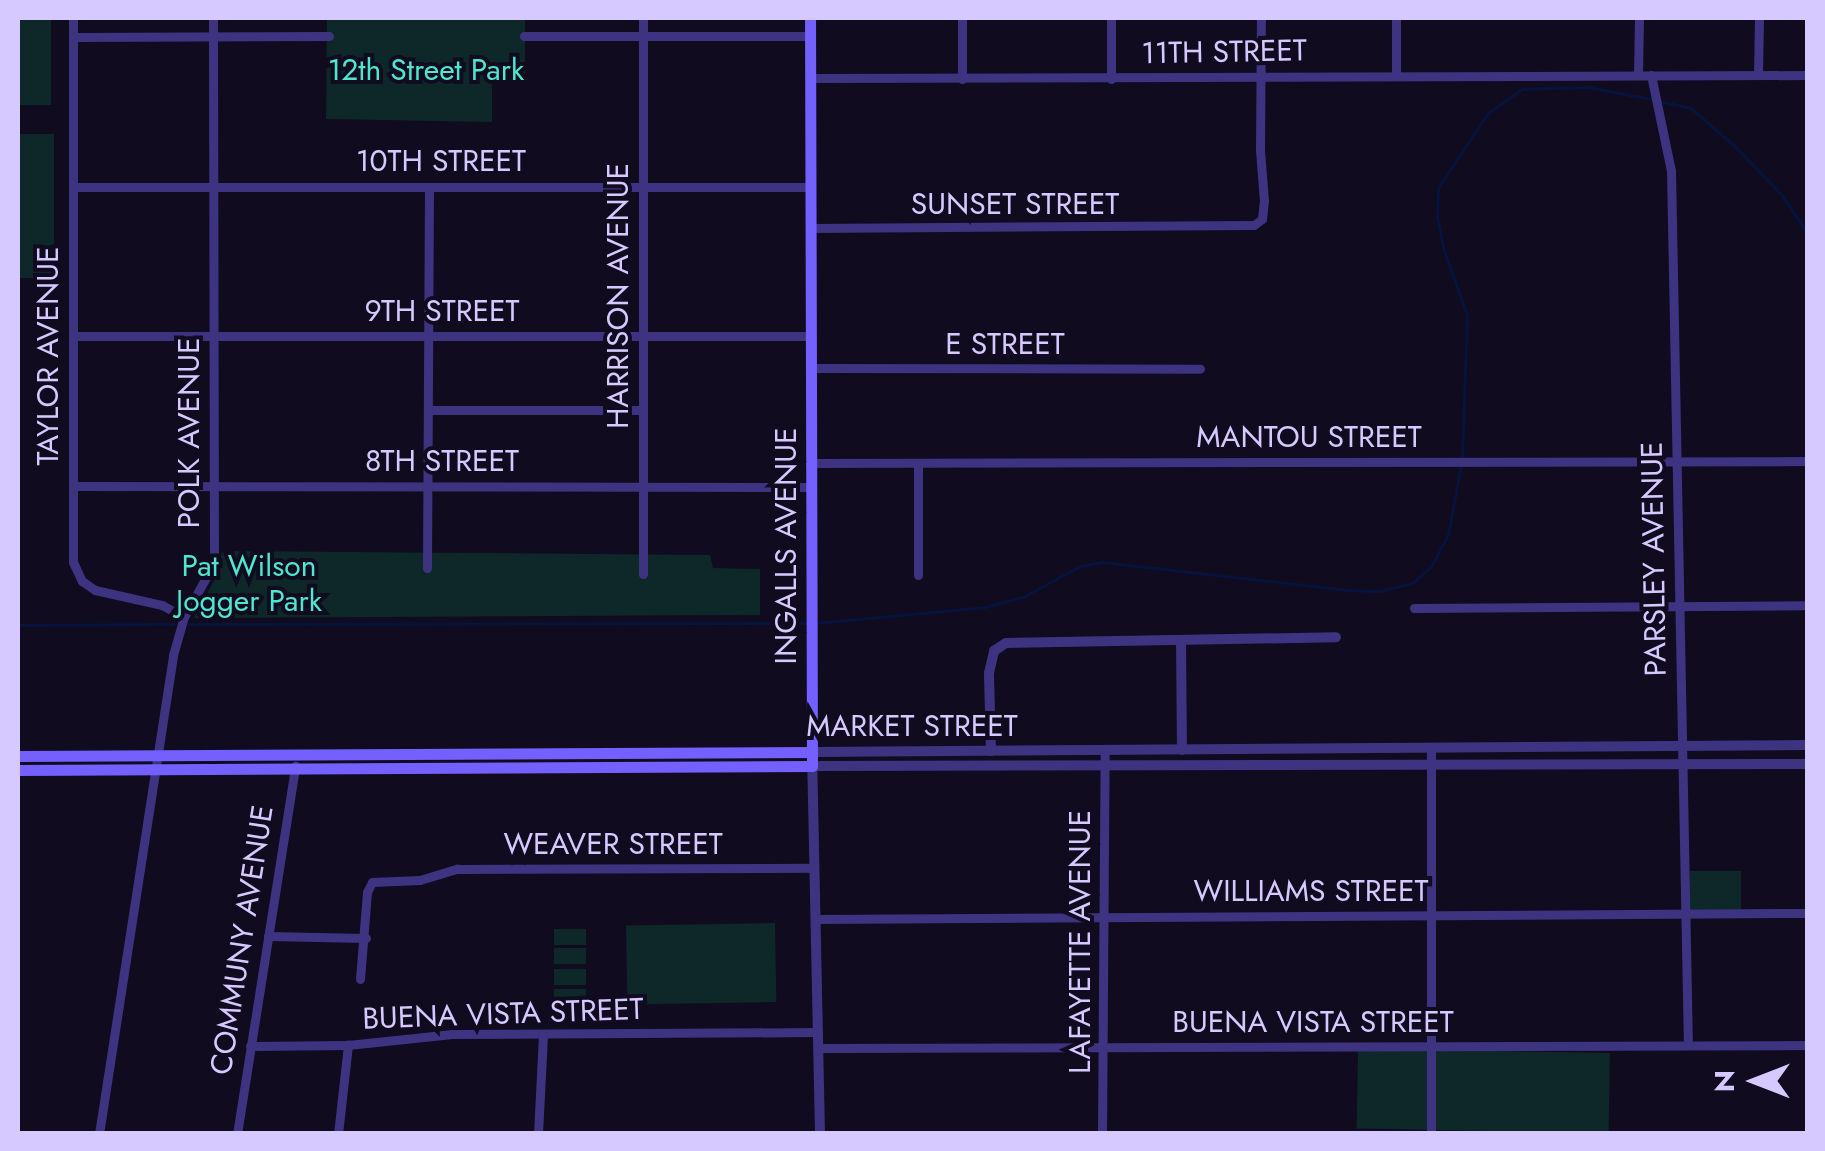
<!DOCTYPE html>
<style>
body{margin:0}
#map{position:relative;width:1825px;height:1151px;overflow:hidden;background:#100b1f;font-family:Jost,sans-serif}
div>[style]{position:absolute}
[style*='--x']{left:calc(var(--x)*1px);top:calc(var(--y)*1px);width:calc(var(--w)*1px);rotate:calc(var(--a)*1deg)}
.green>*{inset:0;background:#0e2729;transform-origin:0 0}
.stream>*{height:2.5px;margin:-1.25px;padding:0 1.25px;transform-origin:1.25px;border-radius:1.25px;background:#06143d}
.minor>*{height:9px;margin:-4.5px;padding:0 4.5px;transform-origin:4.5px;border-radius:4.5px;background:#3e3381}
.tertiary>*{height:10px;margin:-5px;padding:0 5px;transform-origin:5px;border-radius:5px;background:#3e3381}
.secondary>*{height:11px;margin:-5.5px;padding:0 5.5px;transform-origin:5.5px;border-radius:5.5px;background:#7460ff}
span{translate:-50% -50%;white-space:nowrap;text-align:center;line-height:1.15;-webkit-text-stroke:8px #100b1f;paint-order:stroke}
.street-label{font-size:30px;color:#d5c9ff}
.park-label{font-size:30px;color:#4ee6cf}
.frame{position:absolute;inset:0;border:20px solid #d5c9ff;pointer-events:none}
.north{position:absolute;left:1705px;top:1031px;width:100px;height:100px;-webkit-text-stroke:8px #100b1f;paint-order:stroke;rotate:270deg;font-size:28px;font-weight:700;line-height:40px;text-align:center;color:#d5c9ff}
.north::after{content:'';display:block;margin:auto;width:35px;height:45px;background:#d5c9ff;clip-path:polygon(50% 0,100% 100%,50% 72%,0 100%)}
</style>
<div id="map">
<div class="green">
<div style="left:18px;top:18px;width:33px;height:87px"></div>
<div style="clip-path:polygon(327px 18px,525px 18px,525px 77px,492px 77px,492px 122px,326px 119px)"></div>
<div style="left:18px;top:134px;width:36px;height:144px"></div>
<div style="clip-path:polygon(222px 551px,710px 555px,713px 568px,760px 569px,760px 615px,194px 618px,218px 573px)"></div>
<div style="left:1690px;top:871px;width:51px;height:40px"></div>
<div style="left:775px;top:923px;width:79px;height:149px;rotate:89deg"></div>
<div style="left:586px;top:929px;width:16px;height:32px;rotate:90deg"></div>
<div style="left:586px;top:948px;width:16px;height:32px;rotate:90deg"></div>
<div style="left:586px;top:969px;width:16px;height:32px;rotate:90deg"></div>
<div style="left:554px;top:989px;width:32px;height:16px"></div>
<div style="left:1610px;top:1053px;width:80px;height:252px;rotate:91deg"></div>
</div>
<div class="stream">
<div style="--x:1659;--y:101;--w:33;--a:12"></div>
<div style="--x:1691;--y:108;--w:60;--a:40.9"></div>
<div style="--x:1736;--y:147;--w:68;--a:46.2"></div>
<div style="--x:1783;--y:196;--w:45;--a:56.7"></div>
<div style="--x:1462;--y:457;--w:142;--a:-88"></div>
<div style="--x:1467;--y:315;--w:68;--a:-109.8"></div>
<div style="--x:1444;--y:251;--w:33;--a:-102"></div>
<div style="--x:1437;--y:219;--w:31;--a:-88"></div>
<div style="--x:1438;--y:188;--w:90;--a:-56.3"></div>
<div style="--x:1488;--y:113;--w:42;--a:-35.2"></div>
<div style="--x:1522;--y:89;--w:66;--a:-1.7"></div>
<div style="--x:1588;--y:87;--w:64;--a:10.8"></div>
<div style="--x:1806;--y:484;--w:4;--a:-63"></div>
<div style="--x:816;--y:623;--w:170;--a:-5.4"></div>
<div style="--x:985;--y:607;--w:39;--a:-15"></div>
<div style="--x:1023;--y:597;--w:65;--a:-28.5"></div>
<div style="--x:1080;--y:566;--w:22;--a:-10"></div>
<div style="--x:1102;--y:562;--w:247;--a:6.5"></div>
<div style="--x:1347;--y:590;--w:33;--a:2"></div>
<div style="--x:1380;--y:591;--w:34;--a:-14"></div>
<div style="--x:1413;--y:583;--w:26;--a:-43"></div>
<div style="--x:1432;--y:565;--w:34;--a:-62"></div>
<div style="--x:1448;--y:535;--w:71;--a:-79.5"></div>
<div style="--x:189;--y:624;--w:619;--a:-0.09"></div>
<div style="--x:18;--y:625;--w:156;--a:-0.4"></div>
</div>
<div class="minor">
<div style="--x:73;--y:18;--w:544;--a:90"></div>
<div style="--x:73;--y:562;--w:21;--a:65"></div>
<div style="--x:82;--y:581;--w:16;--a:35"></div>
<div style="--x:95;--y:590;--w:69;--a:12.6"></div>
<div style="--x:162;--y:605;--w:25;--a:29"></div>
<div style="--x:643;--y:18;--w:556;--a:90"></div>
<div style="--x:962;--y:18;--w:61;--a:90"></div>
<div style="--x:1111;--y:18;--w:61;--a:90"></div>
<div style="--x:1396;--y:18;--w:55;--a:90"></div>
<div style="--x:524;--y:36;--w:286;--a:0"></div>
<div style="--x:73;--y:37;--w:256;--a:-0.2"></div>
<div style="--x:1638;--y:75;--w:57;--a:-89"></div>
<div style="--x:1651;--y:75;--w:98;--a:78.2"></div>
<div style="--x:1671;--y:171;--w:874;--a:88.89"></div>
<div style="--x:1758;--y:75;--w:57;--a:-89"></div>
<div style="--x:810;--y:78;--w:998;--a:-0.17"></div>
<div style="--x:73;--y:187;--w:737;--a:0"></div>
<div style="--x:810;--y:228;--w:444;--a:-0.4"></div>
<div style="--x:1254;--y:225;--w:10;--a:-37"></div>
<div style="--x:1262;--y:219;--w:18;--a:-84"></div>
<div style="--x:1264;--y:201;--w:51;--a:-94.5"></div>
<div style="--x:1260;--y:150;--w:132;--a:-89.6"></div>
<div style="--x:73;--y:336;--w:737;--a:0"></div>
<div style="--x:810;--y:368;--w:390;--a:0.1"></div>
<div style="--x:429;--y:410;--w:214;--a:0"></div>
<div style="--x:810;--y:463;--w:998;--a:-0.11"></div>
<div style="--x:918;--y:463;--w:112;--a:90"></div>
<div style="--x:73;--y:486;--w:738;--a:0.08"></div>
<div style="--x:427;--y:568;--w:381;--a:-89.7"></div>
<div style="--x:1414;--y:608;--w:394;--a:-0.4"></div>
<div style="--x:815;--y:919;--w:993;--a:-0.35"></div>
<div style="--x:268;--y:936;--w:98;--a:1.2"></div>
<div style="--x:360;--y:979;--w:87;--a:-85.4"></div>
<div style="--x:367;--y:892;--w:11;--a:-63"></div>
<div style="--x:372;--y:882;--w:48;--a:-2.4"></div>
<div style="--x:420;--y:880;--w:39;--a:-17"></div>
<div style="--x:457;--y:869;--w:357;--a:-0.2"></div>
<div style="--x:250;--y:1046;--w:98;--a:-0.6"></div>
<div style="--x:348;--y:1045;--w:105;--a:-6"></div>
<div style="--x:452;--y:1034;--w:366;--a:-0.3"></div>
<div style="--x:818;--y:1048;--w:990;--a:-0.17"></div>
<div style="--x:99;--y:1134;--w:485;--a:-81.2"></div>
<div style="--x:173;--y:655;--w:40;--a:-74"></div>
<div style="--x:184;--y:617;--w:62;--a:-60.9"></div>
<div style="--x:214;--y:563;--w:545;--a:-90.11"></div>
<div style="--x:237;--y:1134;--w:373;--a:-81"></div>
<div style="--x:338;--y:1134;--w:90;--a:-83.6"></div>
<div style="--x:538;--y:1134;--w:100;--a:-87.1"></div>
<div style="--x:1102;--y:1134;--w:384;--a:-89.6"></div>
<div style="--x:1431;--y:1134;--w:385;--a:-90"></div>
</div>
<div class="tertiary">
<div style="--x:1181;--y:640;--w:110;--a:89.5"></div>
<div style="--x:991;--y:751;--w:78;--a:-91.5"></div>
<div style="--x:989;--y:673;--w:23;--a:-77"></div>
<div style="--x:994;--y:651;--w:14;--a:-34"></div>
<div style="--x:1006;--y:643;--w:330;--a:-1"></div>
<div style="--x:812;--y:752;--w:996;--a:-0.4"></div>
<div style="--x:820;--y:1134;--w:368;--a:-91.2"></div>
<div style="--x:812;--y:766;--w:996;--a:-0.12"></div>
</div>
<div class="secondary">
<div style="--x:18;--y:756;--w:794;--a:-0.29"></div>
<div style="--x:18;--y:770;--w:794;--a:-0.29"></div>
<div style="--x:812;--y:766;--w:748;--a:-90.15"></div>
</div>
<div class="street-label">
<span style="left:1224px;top:52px;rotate:-1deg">11TH STREET</span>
<span style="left:441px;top:161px">10TH STREET</span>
<span style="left:1015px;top:204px">SUNSET STREET</span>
<span style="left:618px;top:296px;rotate:-90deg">HARRISON AVENUE</span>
<span style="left:442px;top:311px">9TH STREET</span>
<span style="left:1005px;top:344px">E STREET</span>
<span style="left:48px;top:356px;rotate:-90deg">TAYLOR AVENUE</span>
<span style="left:189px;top:433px;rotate:-90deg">POLK AVENUE</span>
<span style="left:1309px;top:437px">MANTOU STREET</span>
<span style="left:442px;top:461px">8TH STREET</span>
<span style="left:786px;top:546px;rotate:-90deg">INGALLS AVENUE</span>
<span style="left:1654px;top:559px;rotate:-91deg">PARSLEY AVENUE</span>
<span style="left:912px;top:726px">MARKET STREET</span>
<span style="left:613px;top:844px">WEAVER STREET</span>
<span style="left:1311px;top:891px">WILLIAMS STREET</span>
<span style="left:242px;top:940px;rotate:-81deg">COMMUNY AVENUE</span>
<span style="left:1080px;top:942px;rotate:-90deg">LAFAYETTE AVENUE</span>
<span style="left:503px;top:1014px;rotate:-2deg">BUENA VISTA STREET</span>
<span style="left:1313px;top:1022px">BUENA VISTA STREET</span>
</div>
<div class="park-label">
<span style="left:426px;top:70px">12th Street Park</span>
<span style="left:249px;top:583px">Pat Wilson<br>Jogger Park</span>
</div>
<div class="frame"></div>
<div class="north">N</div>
</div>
